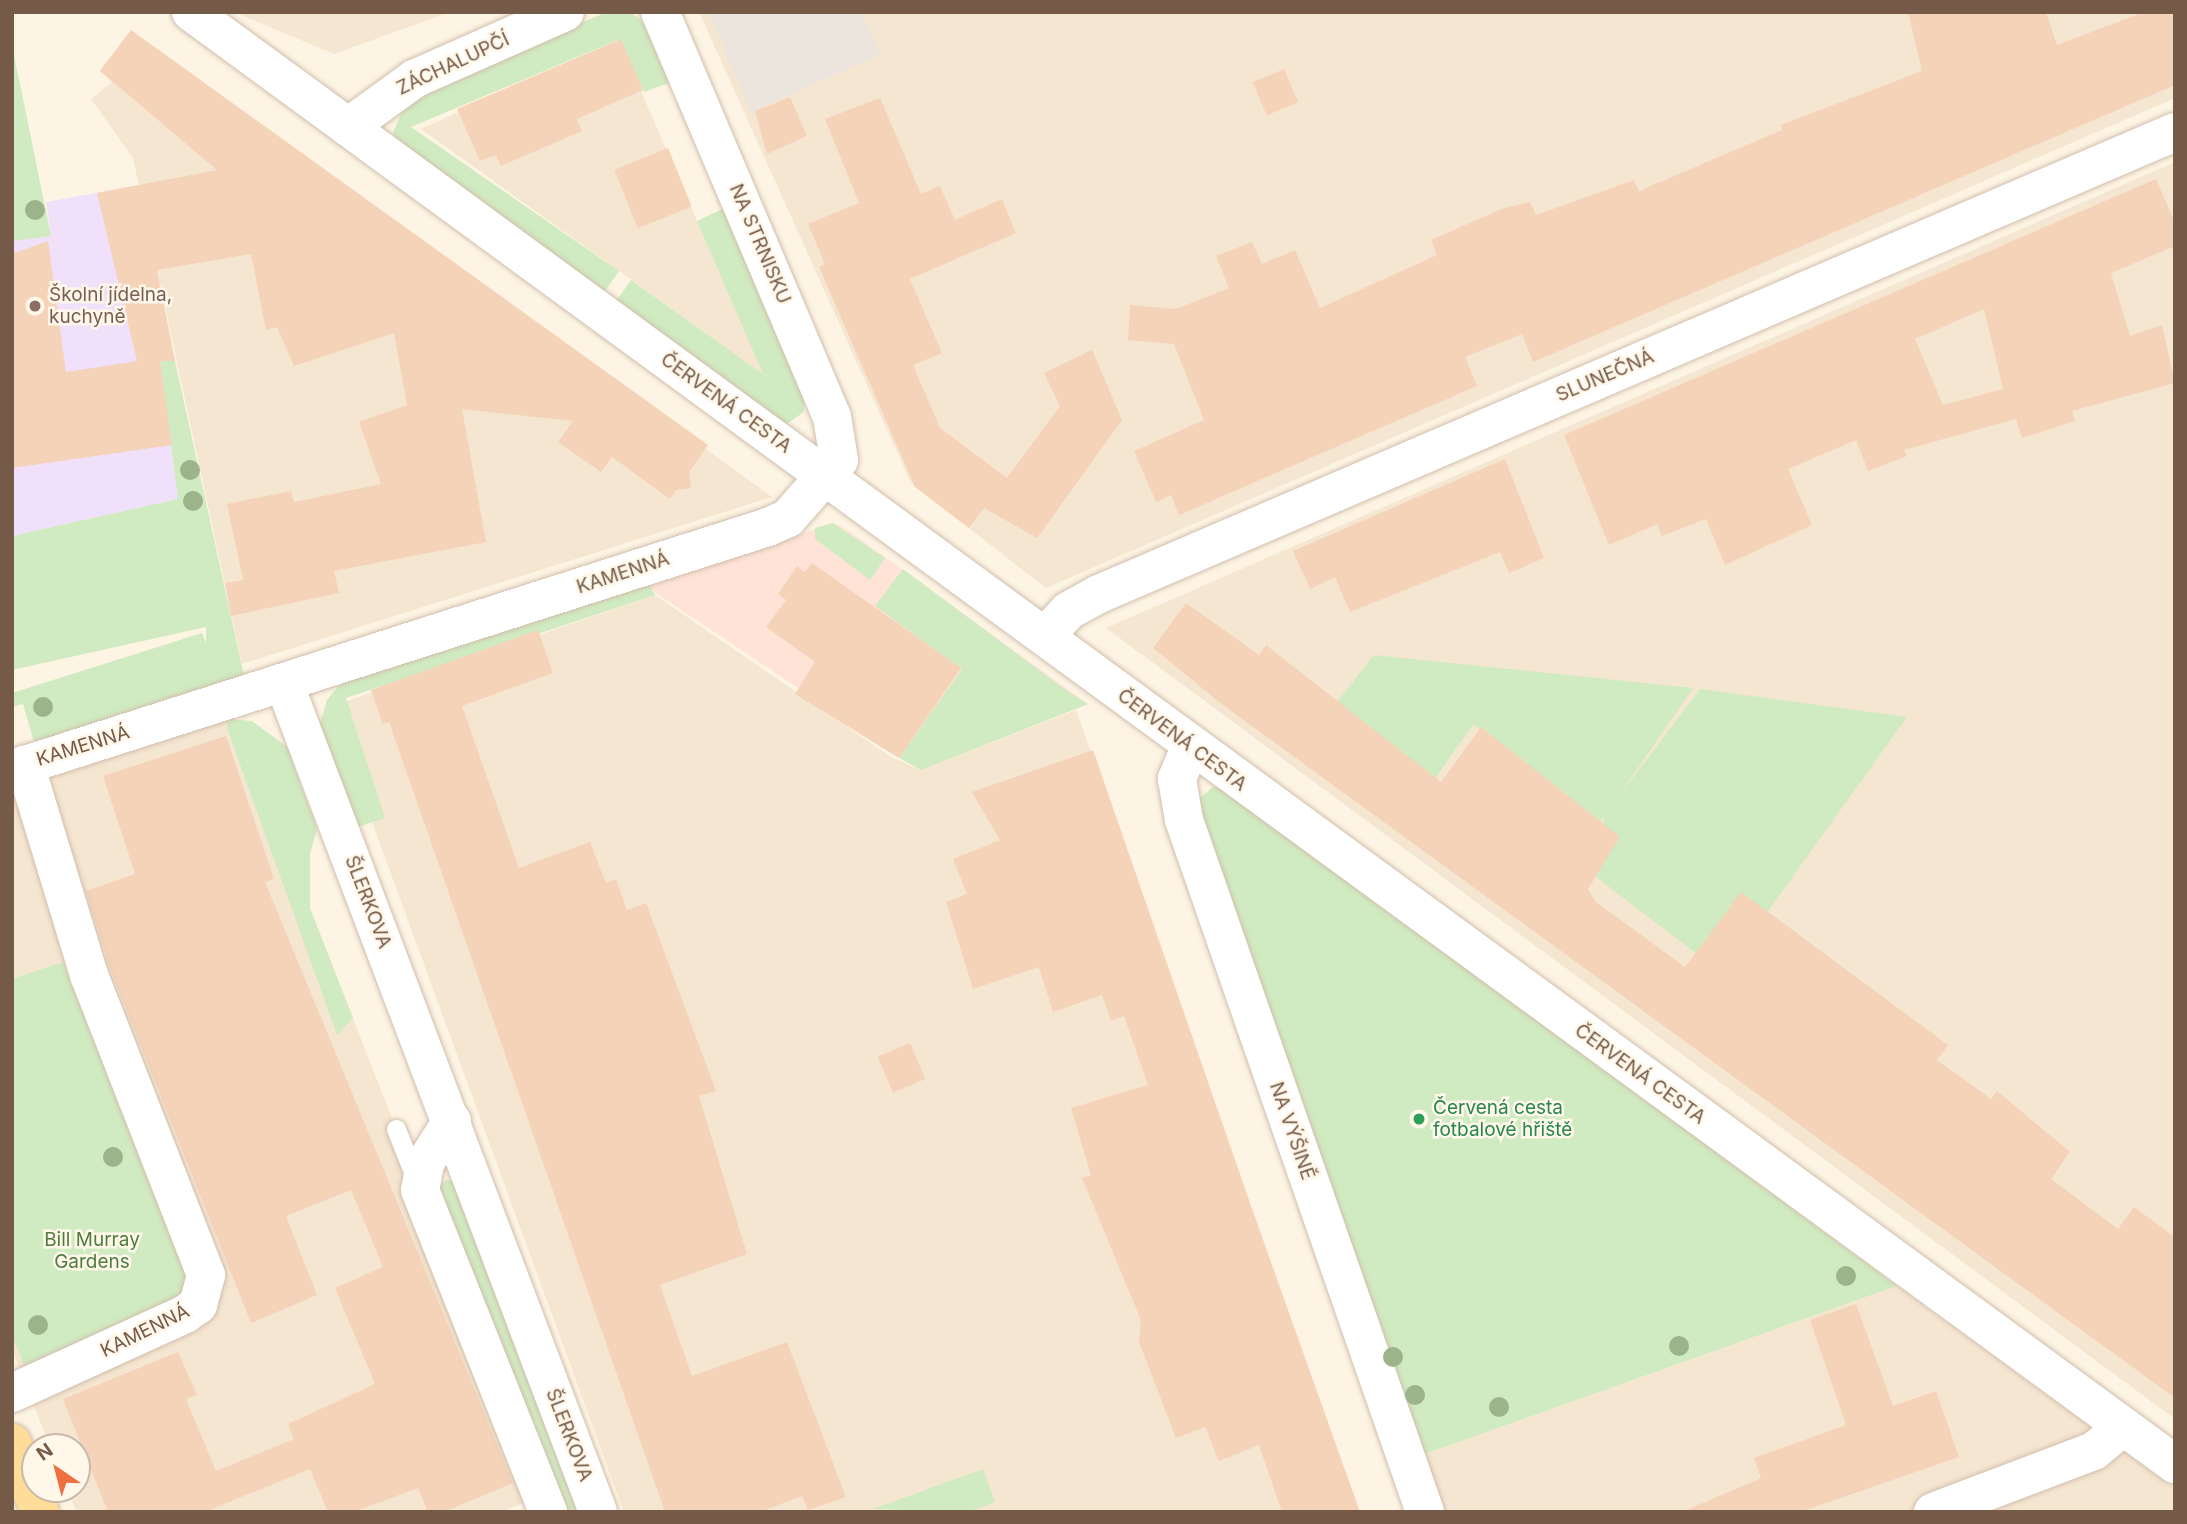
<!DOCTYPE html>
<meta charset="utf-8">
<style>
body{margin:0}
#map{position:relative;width:2187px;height:1524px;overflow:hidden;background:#fdf4e3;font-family:Inter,sans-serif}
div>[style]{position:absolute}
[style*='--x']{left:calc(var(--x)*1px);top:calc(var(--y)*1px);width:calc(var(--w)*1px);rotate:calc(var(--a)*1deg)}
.residential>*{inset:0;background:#f5e6d1}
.commercial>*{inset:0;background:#fee3d6}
.industrial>*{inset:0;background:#ece5de}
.education>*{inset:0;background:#f1e0f9}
.green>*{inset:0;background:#d0ebc1}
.building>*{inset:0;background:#f4d3b9;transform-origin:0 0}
.roads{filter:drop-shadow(0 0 2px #d1beac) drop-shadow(0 0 2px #d1beac)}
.lane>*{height:19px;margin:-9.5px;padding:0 9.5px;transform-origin:9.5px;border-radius:9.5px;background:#fff}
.street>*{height:38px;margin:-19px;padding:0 19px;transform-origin:19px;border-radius:19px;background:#fff}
.primary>*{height:38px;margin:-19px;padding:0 19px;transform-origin:19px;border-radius:19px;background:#ffdc98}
.trees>*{width:20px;height:20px;margin:-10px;border-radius:50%;background:#9db389}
.dots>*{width:19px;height:19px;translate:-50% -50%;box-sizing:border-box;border:4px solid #fff8ea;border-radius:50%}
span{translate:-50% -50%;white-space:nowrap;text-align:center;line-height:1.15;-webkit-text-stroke:5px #fff8ea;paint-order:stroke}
.street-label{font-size:19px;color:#765a48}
.education-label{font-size:19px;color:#785e54}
.left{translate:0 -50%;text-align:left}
.leisure-label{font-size:19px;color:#27864d}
.park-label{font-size:19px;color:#4f7d3f}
.frame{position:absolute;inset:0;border:14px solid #765a48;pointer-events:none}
.north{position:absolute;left:21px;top:1433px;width:70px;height:70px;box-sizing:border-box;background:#fff8ea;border:2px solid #c8b9a9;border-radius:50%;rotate:325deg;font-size:19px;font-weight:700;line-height:28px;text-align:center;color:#765a48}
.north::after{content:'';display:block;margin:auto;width:24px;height:32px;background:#ed6f42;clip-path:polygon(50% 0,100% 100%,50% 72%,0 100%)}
</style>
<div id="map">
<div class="residential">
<div style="clip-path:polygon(234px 12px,450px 12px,334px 54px)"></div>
<div style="clip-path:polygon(699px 12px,2175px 12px,2175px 98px,1046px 588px,911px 483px)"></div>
<div style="clip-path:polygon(131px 31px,772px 497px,242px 664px,133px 158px,91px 99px,112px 82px,100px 70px)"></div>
<div style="clip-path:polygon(619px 40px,697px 221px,764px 375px,421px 129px)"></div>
<div style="clip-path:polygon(2175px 162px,2175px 1419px,1106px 628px)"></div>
<div style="clip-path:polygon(655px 595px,891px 757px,921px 770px,1076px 710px,1359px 1512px,624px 1512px,330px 707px)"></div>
<div style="clip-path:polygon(235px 717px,540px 1496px,501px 1512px,76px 1512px,67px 1489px,77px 1489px,77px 1447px,50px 1447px,12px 1349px,12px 784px)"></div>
<div style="clip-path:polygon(1897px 1286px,2175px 1488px,2175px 1512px,1445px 1512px,1425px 1454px)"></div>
</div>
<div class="commercial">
<div style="clip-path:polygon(833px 523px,846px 529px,1088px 704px,921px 770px,647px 587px)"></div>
</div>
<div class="industrial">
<div style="clip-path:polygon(709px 12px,861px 12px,880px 54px,751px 113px)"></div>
</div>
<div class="education">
<div style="clip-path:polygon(139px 185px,175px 361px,160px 362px,178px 499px,12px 536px,12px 233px,13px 240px,51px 236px,46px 202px)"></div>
</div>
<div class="green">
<div style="clip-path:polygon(607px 12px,632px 13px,647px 25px,672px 82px,644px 92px,620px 39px,411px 127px,619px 271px,601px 297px,402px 150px,393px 133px,406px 102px,433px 86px)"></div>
<div style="clip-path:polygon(12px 45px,51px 236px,13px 241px,12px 233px)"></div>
<div style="clip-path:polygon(727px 207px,804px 399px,804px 412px,787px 424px,614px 304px,631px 280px,763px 374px,697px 221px)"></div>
<div style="clip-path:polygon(160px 361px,175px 361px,245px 680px,35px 746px,23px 704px,12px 707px,12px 693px,202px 633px,206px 643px,206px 627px,12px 670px,12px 536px,178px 499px)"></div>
<div style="clip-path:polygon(833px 523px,885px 558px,870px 580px,815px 539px,815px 528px)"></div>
<div style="clip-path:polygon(903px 569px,1070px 693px,1088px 704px,921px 770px,899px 758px,962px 669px,875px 606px)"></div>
<div style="clip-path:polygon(648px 583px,655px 595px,346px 698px,385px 818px,355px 828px,319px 727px,327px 700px,344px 679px)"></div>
<div style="clip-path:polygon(1374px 655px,1693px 688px,1616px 800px,1700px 689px,1907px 717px,1723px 974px,1596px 877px,1604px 817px,1600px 821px,1473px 724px,1435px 779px,1337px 702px)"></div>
<div style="clip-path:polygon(229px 719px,252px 721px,287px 747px,317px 829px,310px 854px,310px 908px,353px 1018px,337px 1035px,227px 728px)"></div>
<div style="clip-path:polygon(1213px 787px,1228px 790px,1897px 1286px,1425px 1454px,1201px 822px,1197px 800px)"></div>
<div style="clip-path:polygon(63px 962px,195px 1296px,26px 1370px,12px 1335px,12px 979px)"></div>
<div style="clip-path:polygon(447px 1180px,454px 1181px,586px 1512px,561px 1512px,438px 1186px)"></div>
<div style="clip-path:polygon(983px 1469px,995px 1502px,969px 1512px,873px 1509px)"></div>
</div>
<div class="building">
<div style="clip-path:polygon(1908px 12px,2046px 12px,2057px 45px,2144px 12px,2175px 12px,2175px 85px,1533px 362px,1522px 334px,1465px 357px,1477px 386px,1179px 515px,1171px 495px,1156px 502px,1134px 451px,1204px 420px,1174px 344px,1128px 340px,1130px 305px,1176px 309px,1229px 288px,1216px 256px,1252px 242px,1262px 264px,1295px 250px,1320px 308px,1437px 255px,1431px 240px,1504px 208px,1530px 202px,1536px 215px,1634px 180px,1639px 191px,1782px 130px,1781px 125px,1922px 71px)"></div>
<div style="clip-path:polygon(131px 30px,708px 445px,689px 472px,691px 488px,676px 490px,670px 499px,612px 457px,601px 472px,558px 442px,573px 421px,462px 409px,486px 542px,334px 571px,339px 593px,231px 616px,225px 583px,243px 580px,227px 504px,291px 491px,294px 502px,381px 484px,359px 422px,407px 405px,394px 333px,294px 366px,277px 327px,266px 330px,251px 254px,157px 270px,175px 361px,160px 361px,172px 445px,12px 468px,12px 254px,48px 241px,66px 372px,137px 361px,97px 193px,217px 170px,100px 71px)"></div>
<div style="clip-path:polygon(621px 39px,643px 90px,577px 119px,582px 131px,501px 166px,496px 155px,480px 161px,457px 109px)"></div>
<div style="left:1284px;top:69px;width:36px;height:34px;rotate:67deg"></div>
<div style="clip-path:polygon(790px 97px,807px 136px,767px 154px,755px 111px)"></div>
<div style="clip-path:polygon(880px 98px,921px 194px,940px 186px,955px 220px,1002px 199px,1016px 233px,910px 279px,942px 353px,913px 365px,940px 428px,1007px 478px,1060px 406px,1044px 373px,1092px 350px,1122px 420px,1037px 538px,984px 508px,969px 528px,915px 487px,819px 267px,825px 264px,808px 224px,859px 203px,825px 119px)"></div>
<div style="left:668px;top:148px;width:63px;height:58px;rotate:68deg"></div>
<div style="clip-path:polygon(evenodd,2156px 179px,2175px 223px,2175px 246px,2111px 273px,2130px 336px,2162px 325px,2175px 383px,2072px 411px,2075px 421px,2022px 438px,2016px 419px,1904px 450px,1907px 456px,1868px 471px,1856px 440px,1788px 469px,1812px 525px,1725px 565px,1706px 519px,1662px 536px,1657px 524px,1609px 545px,1564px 435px,2156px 179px,1984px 309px,2003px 389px,1943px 405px,1915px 339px,1984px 309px)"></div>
<div style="clip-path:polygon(1505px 459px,1544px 558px,1509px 573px,1500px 552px,1350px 612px,1335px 577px,1310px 589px,1293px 551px)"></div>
<div style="clip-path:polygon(812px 563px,961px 668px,899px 758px,795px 694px,815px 662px,766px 627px,786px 600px,778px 594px,797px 566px,805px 572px)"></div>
<div style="clip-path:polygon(1186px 603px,1259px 655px,1266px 645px,1441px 782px,1481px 727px,1620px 837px,1588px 889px,1596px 902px,1685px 967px,1741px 892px,1948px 1045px,1937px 1060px,1991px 1099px,1997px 1091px,2070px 1152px,2051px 1179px,2118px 1229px,2134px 1207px,2175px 1237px,2175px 1398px,1223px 705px,1153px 648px)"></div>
<div style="clip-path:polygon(538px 630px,553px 673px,462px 706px,519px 868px,590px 842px,606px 883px,616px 879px,627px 910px,646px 903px,716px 1091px,699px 1096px,747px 1254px,660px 1285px,692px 1376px,787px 1342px,846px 1497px,808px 1510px,802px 1496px,760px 1512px,665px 1512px,389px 722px,383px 724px,371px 690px)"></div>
<div style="clip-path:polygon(226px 736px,274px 879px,265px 882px,513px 1483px,444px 1512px,428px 1512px,418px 1488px,354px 1512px,328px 1512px,310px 1469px,205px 1512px,108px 1512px,63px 1399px,178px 1352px,197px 1395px,186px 1399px,216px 1471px,294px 1439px,288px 1424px,375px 1384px,335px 1288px,383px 1267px,351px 1190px,286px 1216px,317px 1295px,251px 1323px,110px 968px,86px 891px,135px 874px,103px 776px)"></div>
<div style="clip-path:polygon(1093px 750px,1252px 1209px,1360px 1512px,1282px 1512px,1259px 1445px,1219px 1461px,1205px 1427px,1176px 1438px,1139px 1342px,1141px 1320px,1082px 1178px,1091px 1175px,1071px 1108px,1148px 1085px,1124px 1016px,1111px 1021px,1102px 995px,1053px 1012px,1039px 967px,973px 989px,946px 902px,967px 894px,953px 859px,1000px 840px,972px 792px)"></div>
<div style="left:910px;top:1043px;width:39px;height:35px;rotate:67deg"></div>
<div style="clip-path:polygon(1856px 1304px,1893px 1406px,1936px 1391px,1959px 1457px,1800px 1512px,1682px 1512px,1761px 1478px,1754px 1458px,1846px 1425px,1810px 1320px)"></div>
</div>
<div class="roads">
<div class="lane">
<div style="--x:396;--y:1129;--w:54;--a:68.2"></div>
</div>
<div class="street">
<div style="--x:191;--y:12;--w:2459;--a:36.2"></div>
<div style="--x:348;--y:127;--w:82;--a:-36"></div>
<div style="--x:414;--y:79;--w:165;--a:-23.9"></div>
<div style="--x:1045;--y:636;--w:34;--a:-47"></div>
<div style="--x:1068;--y:611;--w:35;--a:-29"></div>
<div style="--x:1099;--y:594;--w:1171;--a:-23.24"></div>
<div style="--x:284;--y:683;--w:886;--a:69.25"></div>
<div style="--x:1190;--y:748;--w:34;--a:113"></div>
<div style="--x:1177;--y:779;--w:42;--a:80.3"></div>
<div style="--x:1184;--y:820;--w:733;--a:70.8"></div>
<div style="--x:452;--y:1121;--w:50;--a:122.7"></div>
<div style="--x:425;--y:1163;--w:27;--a:100"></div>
<div style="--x:420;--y:1190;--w:347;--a:68.3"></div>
<div style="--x:12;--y:1393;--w:190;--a:-24.5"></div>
<div style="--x:185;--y:1314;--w:16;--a:-35"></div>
<div style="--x:198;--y:1305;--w:31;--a:-75"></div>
<div style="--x:206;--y:1275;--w:322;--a:-111.3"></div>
<div style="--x:89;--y:975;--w:220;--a:-106.9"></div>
<div style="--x:25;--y:765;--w:780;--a:-17.76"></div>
<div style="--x:768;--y:527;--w:22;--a:-24"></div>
<div style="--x:788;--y:518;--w:77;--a:-48.7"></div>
<div style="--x:839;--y:460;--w:44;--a:-99.2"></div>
<div style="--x:832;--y:417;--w:440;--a:-113"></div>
<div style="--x:1933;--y:1512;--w:172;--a:-20.8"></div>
<div style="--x:2094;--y:1451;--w:38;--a:-40"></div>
</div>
<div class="primary">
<div style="--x:12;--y:1443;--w:74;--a:67.9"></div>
</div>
</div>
<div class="trees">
<div style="left:35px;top:210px"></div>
<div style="left:190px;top:470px"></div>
<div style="left:193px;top:501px"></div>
<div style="left:43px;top:707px"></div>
<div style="left:113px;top:1157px"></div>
<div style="left:1846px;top:1276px"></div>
<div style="left:38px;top:1325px"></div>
<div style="left:1679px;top:1346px"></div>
<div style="left:1393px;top:1357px"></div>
<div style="left:1415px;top:1395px"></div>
<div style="left:1499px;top:1407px"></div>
</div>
<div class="dots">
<div style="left:35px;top:306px;background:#8d6e63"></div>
<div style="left:1419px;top:1119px;background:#2e9e5b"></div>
</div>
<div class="street-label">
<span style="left:453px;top:64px;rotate:-25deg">ZÁCHALUPČÍ</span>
<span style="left:760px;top:244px;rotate:67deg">NA STRNISKU</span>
<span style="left:1605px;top:376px;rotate:-23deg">SLUNEČNÁ</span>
<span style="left:726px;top:403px;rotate:36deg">ČERVENÁ CESTA</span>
<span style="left:623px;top:573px;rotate:-18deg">KAMENNÁ</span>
<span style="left:1182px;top:740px;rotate:37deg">ČERVENÁ CESTA</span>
<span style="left:83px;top:746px;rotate:-17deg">KAMENNÁ</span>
<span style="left:368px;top:902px;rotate:69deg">ŠLERKOVA</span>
<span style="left:1640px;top:1074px;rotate:36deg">ČERVENÁ CESTA</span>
<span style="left:1292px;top:1131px;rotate:71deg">NA VÝŠINĚ</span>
<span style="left:145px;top:1331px;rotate:-26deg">KAMENNÁ</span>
<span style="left:569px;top:1435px;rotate:69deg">ŠLERKOVA</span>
</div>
<div class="education-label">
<span class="left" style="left:49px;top:306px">Školní jídelna,<br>kuchyně</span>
</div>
<div class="leisure-label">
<span class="left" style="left:1433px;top:1119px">Červená cesta<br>fotbalové hřiště</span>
</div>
<div class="park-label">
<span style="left:92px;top:1251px">Bill Murray<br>Gardens</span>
</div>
<div class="frame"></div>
<div class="north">N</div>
</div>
